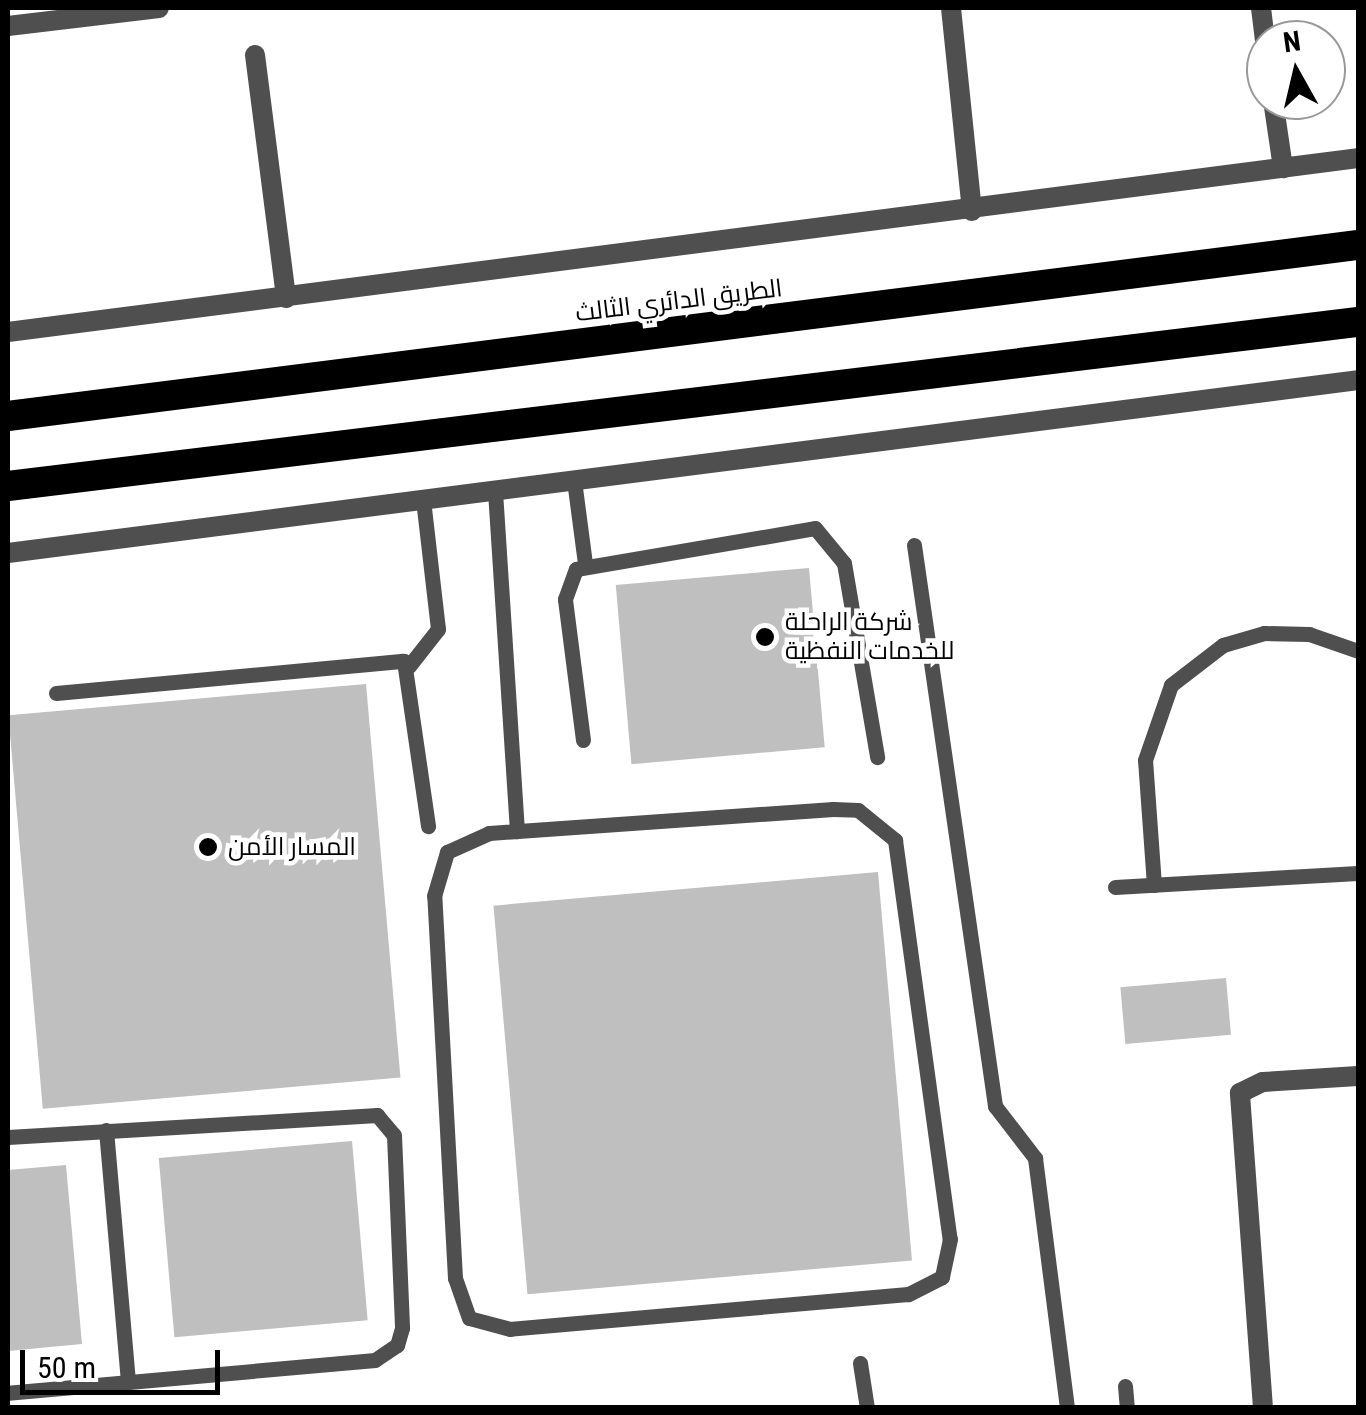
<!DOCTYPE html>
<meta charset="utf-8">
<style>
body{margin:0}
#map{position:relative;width:1366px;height:1415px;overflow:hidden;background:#fff;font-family:"Roboto Condensed",Cairo,sans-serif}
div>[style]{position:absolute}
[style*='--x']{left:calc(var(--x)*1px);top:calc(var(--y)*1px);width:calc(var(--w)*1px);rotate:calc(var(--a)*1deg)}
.building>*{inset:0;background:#bfbfbf;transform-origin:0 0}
.service>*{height:15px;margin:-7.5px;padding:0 7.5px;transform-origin:7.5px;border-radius:7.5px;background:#4f4f4f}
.minor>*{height:20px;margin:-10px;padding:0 10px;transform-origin:10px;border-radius:10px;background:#4f4f4f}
.tertiary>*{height:20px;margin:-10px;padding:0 10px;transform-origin:10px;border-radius:10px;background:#4f4f4f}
.motorway>*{height:30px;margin:-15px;padding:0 15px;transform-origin:15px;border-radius:15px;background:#000}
.dots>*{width:28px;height:28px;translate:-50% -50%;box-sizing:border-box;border:5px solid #fff;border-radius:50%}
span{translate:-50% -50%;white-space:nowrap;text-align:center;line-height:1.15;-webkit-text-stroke:9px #fff;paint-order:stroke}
.street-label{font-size:25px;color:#000}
.poi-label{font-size:25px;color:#000}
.left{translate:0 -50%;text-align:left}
.frame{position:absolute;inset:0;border:10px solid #000;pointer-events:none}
.north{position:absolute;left:1246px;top:20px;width:100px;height:100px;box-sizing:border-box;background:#fff;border:2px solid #999;border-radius:50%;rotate:352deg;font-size:28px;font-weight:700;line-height:40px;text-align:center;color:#000}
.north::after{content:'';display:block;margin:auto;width:35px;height:45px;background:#000;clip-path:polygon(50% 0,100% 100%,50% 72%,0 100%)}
.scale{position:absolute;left:20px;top:1350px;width:200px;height:45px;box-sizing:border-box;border:5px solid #000;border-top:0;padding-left:12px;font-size:30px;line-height:35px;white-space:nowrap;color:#000;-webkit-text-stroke:8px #fff;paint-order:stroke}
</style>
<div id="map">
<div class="building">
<div style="left:809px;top:568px;width:180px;height:194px;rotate:85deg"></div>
<div style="left:366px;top:684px;width:395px;height:359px;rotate:85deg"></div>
<div style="left:878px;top:872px;width:390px;height:386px;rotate:85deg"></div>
<div style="left:1226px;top:978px;width:57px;height:106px;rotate:85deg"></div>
<div style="left:352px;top:1141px;width:180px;height:194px;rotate:85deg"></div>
<div style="clip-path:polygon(66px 1165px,82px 1344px,8px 1351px,8px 1170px)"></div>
</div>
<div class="service">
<div style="--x:574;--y:480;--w:84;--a:82.5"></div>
<div style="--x:495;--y:491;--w:341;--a:86.3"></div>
<div style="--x:914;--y:545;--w:567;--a:81.78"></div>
<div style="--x:995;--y:1106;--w:66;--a:52.4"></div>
<div style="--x:1035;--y:1158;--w:252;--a:82.7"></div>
<div style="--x:409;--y:666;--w:47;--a:-51.9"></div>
<div style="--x:438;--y:629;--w:130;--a:-96.6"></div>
<div style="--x:56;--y:693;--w:349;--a:-5.3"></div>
<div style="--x:404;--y:661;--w:167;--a:81.7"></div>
<div style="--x:583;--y:740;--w:142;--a:-97.3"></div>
<div style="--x:565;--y:599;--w:32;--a:-70"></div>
<div style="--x:576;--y:569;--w:242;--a:-9.7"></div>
<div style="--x:815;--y:528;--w:45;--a:50.4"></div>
<div style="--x:844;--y:563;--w:197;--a:80.3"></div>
<div style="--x:833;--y:809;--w:25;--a:2"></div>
<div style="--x:858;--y:810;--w:48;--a:39"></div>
<div style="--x:895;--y:840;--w:403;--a:82.2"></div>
<div style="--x:950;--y:1239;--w:39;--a:102"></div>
<div style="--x:942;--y:1277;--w:38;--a:153"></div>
<div style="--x:908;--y:1294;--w:400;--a:175"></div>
<div style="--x:510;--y:1329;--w:42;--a:-165"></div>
<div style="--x:469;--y:1318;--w:42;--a:-109.3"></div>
<div style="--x:455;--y:1278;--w:383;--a:-93.1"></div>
<div style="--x:434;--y:896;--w:46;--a:-73.5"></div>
<div style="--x:447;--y:852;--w:46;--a:-24.3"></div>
<div style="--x:489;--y:833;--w:345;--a:-4"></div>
<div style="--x:1154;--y:885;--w:125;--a:-94.1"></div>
<div style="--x:1145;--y:760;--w:79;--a:-70.9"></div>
<div style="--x:1171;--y:685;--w:66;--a:-37.6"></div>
<div style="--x:1223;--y:645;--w:43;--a:-16.3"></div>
<div style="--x:1264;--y:633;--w:45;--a:1.3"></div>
<div style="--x:1309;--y:634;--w:52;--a:19.1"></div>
<div style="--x:1115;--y:887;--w:243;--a:-3.3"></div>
<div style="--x:106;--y:1130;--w:253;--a:85"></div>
<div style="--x:8;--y:1137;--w:370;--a:-3.4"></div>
<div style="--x:377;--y:1115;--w:26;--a:50"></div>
<div style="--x:394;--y:1135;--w:193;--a:87.6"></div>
<div style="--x:402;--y:1328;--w:18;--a:106"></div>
<div style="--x:397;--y:1345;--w:27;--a:146"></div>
<div style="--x:375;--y:1360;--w:368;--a:174.9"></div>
<div style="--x:860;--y:1363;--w:46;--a:81.2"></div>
<div style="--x:1125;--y:1386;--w:22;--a:85"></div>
</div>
<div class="minor">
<div style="--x:951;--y:8;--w:204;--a:84.1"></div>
<div style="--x:1261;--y:8;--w:38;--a:83"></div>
<div style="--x:8;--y:26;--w:152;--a:-6.8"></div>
<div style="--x:255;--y:55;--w:245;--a:82.7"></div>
<div style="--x:1273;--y:100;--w:69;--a:81.6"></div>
<div style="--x:8;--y:553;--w:1361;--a:-7.3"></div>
<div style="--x:1263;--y:1408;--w:316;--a:-94.2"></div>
<div style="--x:1240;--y:1093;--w:25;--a:-26"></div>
<div style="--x:1263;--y:1082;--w:95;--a:-3.6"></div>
</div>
<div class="tertiary">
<div style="--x:8;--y:332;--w:1361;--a:-7.34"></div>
</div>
<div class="motorway">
<div style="--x:8;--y:416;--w:1361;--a:-7.22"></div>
<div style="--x:8;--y:486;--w:1360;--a:-6.93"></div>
</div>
<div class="dots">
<div style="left:765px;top:637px;background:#000"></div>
<div style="left:208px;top:847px;background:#000"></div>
</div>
<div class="street-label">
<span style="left:679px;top:301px;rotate:-7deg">الطريق الدائري الثالث</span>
</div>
<div class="poi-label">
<span class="left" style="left:785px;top:637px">شركة الراحلة<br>للخدمات النفظية</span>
<span class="left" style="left:228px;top:847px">المسار الأمن</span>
</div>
<div class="frame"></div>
<div class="north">N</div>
<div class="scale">50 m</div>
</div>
